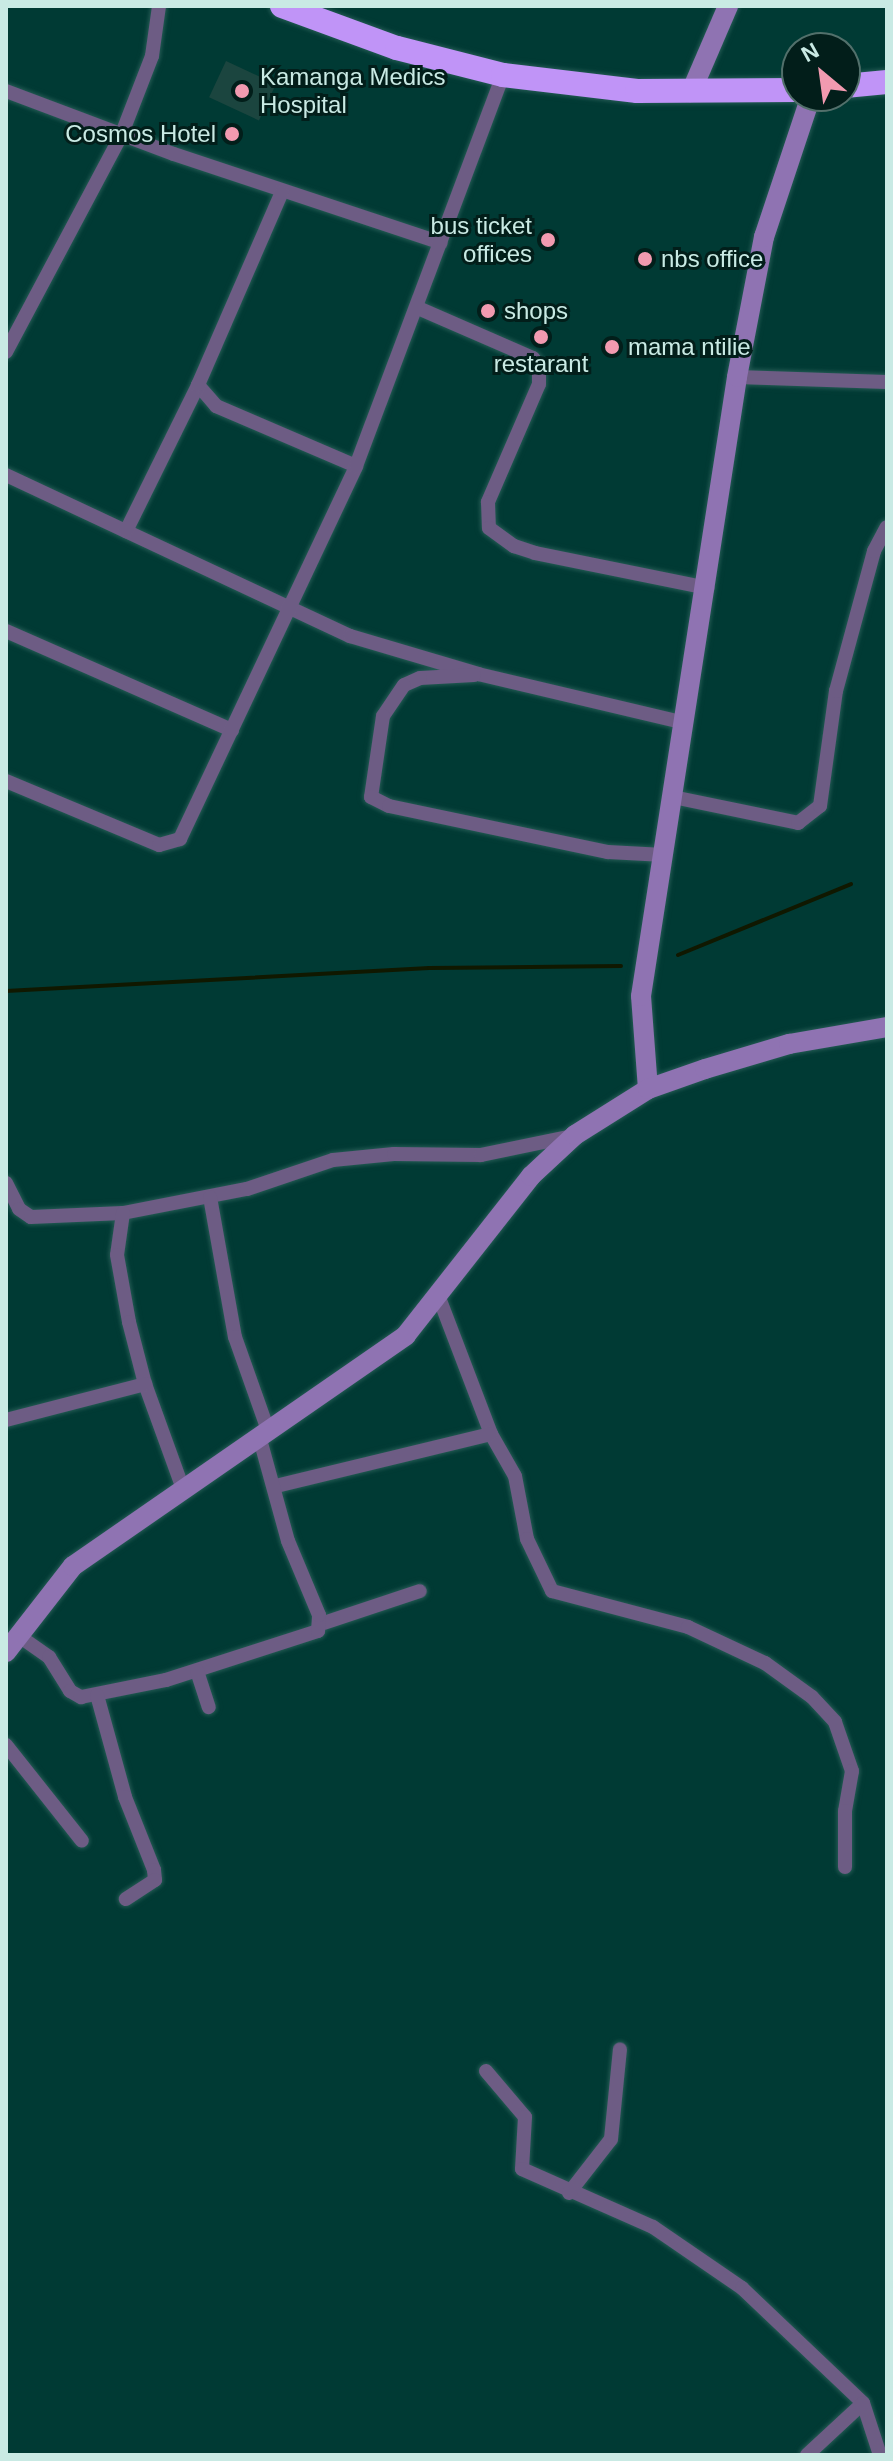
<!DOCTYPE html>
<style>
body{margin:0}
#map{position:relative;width:893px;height:2461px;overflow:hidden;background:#003a34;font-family:Arial,sans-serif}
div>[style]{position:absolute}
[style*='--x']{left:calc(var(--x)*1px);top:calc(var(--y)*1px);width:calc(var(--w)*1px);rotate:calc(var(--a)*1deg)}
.built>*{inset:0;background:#1b453f;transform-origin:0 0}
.stream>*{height:4px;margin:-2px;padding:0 2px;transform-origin:2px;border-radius:2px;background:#101800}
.roads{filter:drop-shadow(0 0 2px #245a54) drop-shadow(0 0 2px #245a54)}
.street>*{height:14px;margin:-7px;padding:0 7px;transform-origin:7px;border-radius:7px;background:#6d5c84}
.secondary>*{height:20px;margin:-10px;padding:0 10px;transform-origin:10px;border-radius:10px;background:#8f73b2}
.highway>*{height:24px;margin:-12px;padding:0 12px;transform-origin:12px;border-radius:12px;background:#c094f7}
.dots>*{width:22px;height:22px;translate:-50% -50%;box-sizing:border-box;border:4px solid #021e1a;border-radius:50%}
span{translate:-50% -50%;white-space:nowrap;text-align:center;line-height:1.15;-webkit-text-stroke:6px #021e1a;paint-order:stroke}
.poi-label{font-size:24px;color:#c9eae4}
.left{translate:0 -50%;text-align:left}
.right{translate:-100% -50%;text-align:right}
.frame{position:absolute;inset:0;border:8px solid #c9eae4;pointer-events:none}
.north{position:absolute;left:781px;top:32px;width:80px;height:80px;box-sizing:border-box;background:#021e1a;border:2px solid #52706b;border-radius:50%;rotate:331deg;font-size:22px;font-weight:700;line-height:32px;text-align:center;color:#c9eae4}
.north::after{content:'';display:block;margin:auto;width:28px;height:36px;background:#f29ab0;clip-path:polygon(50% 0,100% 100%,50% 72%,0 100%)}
</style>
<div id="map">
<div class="built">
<div style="left:226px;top:61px;width:55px;height:40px;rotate:25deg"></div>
</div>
<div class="stream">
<div style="--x:678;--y:955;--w:187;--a:-22.3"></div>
<div style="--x:6;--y:991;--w:424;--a:-3.1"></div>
<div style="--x:429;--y:968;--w:192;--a:-0.6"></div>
</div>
<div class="roads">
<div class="street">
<div style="--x:6;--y:91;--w:179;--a:20.6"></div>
<div style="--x:174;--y:154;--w:281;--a:18.4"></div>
<div style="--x:418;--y:308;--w:125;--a:23.5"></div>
<div style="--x:533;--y:358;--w:10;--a:53"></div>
<div style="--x:539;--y:366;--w:18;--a:90"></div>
<div style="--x:539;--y:384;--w:129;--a:113.4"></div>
<div style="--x:488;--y:502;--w:26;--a:88"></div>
<div style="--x:489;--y:528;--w:31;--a:36"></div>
<div style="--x:514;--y:546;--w:22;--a:18"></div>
<div style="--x:535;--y:553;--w:176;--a:11.5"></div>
<div style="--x:6;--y:352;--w:245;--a:-62"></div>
<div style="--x:121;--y:136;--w:86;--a:-68.8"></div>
<div style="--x:152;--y:56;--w:50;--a:-82"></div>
<div style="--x:737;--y:377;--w:150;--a:1.9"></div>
<div style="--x:198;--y:385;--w:28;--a:49"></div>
<div style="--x:216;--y:406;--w:152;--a:23.2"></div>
<div style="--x:6;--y:475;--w:380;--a:25.1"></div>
<div style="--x:350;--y:636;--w:134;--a:16.5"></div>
<div style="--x:478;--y:674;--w:213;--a:13.3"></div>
<div style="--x:126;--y:531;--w:163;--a:-63.7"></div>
<div style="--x:198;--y:385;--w:210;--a:-66.5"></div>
<div style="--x:6;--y:631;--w:247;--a:23.7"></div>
<div style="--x:474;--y:675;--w:54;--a:176.8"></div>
<div style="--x:420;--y:678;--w:17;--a:156"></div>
<div style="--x:404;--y:685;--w:37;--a:124"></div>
<div style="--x:383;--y:716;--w:82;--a:98.4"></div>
<div style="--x:371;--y:797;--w:20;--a:27"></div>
<div style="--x:389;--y:806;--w:224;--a:11.9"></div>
<div style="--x:608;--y:852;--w:56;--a:3.1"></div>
<div style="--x:6;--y:781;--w:166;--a:22.7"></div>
<div style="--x:159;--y:845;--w:22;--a:-16"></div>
<div style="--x:180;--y:839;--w:412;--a:-64.7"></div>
<div style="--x:356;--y:466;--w:418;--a:-69.4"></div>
<div style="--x:673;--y:797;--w:128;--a:11.7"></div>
<div style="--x:798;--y:823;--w:28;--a:-38"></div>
<div style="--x:820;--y:806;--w:116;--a:-82.1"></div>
<div style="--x:836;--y:691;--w:145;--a:-74.8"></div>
<div style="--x:874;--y:551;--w:27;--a:-62"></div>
<div style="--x:6;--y:1183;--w:29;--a:63"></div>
<div style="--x:19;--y:1209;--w:14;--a:34"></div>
<div style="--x:31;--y:1217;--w:92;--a:-2.5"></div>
<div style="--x:123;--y:1213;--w:126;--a:-11"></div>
<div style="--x:247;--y:1189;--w:91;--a:-18.6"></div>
<div style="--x:333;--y:1160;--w:61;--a:-5.6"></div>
<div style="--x:394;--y:1154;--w:87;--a:0.7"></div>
<div style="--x:481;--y:1155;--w:94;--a:-11.7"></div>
<div style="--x:210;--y:1197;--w:142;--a:79.9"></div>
<div style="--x:235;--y:1337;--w:99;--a:70.5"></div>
<div style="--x:123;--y:1213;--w:42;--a:98.1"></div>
<div style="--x:117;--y:1255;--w:68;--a:79.8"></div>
<div style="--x:129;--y:1322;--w:64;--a:75.5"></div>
<div style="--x:145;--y:1384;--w:109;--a:70.1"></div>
<div style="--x:438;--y:1295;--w:149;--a:69.1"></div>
<div style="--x:491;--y:1434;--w:48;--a:60.3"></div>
<div style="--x:515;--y:1476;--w:64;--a:79.2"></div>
<div style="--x:527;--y:1539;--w:58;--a:64.3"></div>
<div style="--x:552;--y:1591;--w:141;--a:14.8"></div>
<div style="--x:688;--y:1627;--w:85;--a:25.1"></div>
<div style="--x:765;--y:1663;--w:58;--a:35.9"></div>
<div style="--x:812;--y:1697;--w:34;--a:47"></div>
<div style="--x:835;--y:1722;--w:52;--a:70.9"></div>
<div style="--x:852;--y:1771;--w:41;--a:99.9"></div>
<div style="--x:845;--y:1811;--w:56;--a:90"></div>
<div style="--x:6;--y:1420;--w:144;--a:-14.5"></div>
<div style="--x:276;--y:1486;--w:221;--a:-13.6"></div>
<div style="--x:321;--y:1624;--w:104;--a:-18.4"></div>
<div style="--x:19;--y:1636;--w:37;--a:35"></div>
<div style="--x:49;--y:1657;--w:40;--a:58"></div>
<div style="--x:70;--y:1691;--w:13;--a:29"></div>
<div style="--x:81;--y:1697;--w:87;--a:-11.3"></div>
<div style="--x:166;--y:1680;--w:160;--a:-17.9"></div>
<div style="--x:318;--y:1631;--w:16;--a:-86"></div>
<div style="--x:319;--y:1615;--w:80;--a:-112.7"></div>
<div style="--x:288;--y:1541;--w:109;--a:-105.4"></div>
<div style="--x:197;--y:1671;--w:38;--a:72"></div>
<div style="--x:97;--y:1695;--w:106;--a:74.6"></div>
<div style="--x:125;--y:1797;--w:79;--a:68.3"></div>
<div style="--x:154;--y:1870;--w:10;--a:84"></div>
<div style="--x:155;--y:1880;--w:35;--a:147"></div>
<div style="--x:6;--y:1745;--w:122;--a:51.6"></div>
<div style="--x:486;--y:2071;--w:60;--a:49.7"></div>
<div style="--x:525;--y:2117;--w:52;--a:93.3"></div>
<div style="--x:522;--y:2169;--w:143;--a:23.9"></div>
<div style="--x:653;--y:2227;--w:108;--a:34.4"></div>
<div style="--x:742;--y:2288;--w:167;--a:43.5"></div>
<div style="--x:863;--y:2403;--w:55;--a:71.9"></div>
<div style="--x:569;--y:2193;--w:68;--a:-52.1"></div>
<div style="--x:611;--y:2139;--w:90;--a:-84.3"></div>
<div style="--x:807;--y:2455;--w:76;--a:-42.9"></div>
</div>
<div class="secondary">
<div style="--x:691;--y:92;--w:94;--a:-66.7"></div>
<div style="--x:648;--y:1089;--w:93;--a:-94.3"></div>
<div style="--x:641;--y:996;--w:626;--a:-81.18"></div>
<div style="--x:737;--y:377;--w:143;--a:-79.1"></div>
<div style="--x:764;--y:237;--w:149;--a:-71.6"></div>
<div style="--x:6;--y:1652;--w:109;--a:-52.1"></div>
<div style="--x:73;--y:1566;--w:405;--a:-34.7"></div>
<div style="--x:406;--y:1335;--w:202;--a:-51.8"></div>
<div style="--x:531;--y:1176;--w:60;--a:-43"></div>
<div style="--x:575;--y:1135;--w:86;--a:-32.2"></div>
<div style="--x:648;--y:1089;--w:60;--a:-19.3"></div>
<div style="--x:705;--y:1069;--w:88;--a:-16.6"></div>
<div style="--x:789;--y:1044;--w:99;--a:-9.8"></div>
</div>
<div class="highway">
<div style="--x:282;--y:6;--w:122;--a:20.1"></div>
<div style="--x:397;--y:48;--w:109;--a:14.3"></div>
<div style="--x:503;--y:75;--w:135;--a:6.8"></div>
<div style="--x:637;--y:91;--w:160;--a:-0.4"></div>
<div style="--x:845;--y:86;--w:42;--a:-5.4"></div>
</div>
</div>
<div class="dots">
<div style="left:242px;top:91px;background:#f29ab0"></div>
<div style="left:232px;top:134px;background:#f29ab0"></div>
<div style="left:548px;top:240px;background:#f29ab0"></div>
<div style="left:645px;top:259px;background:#f29ab0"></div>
<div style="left:488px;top:311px;background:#f29ab0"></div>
<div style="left:541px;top:337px;background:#f29ab0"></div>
<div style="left:612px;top:347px;background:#f29ab0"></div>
</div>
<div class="poi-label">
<span class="left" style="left:260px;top:91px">Kamanga Medics<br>Hospital</span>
<span class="right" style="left:216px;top:134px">Cosmos Hotel</span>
<span class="right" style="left:532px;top:240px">bus ticket<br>offices</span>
<span class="left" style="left:661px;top:259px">nbs office</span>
<span class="left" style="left:504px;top:311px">shops</span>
<span class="left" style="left:628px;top:347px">mama ntilie</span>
<span style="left:541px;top:364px">restarant</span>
</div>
<div class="frame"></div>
<div class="north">N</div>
</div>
